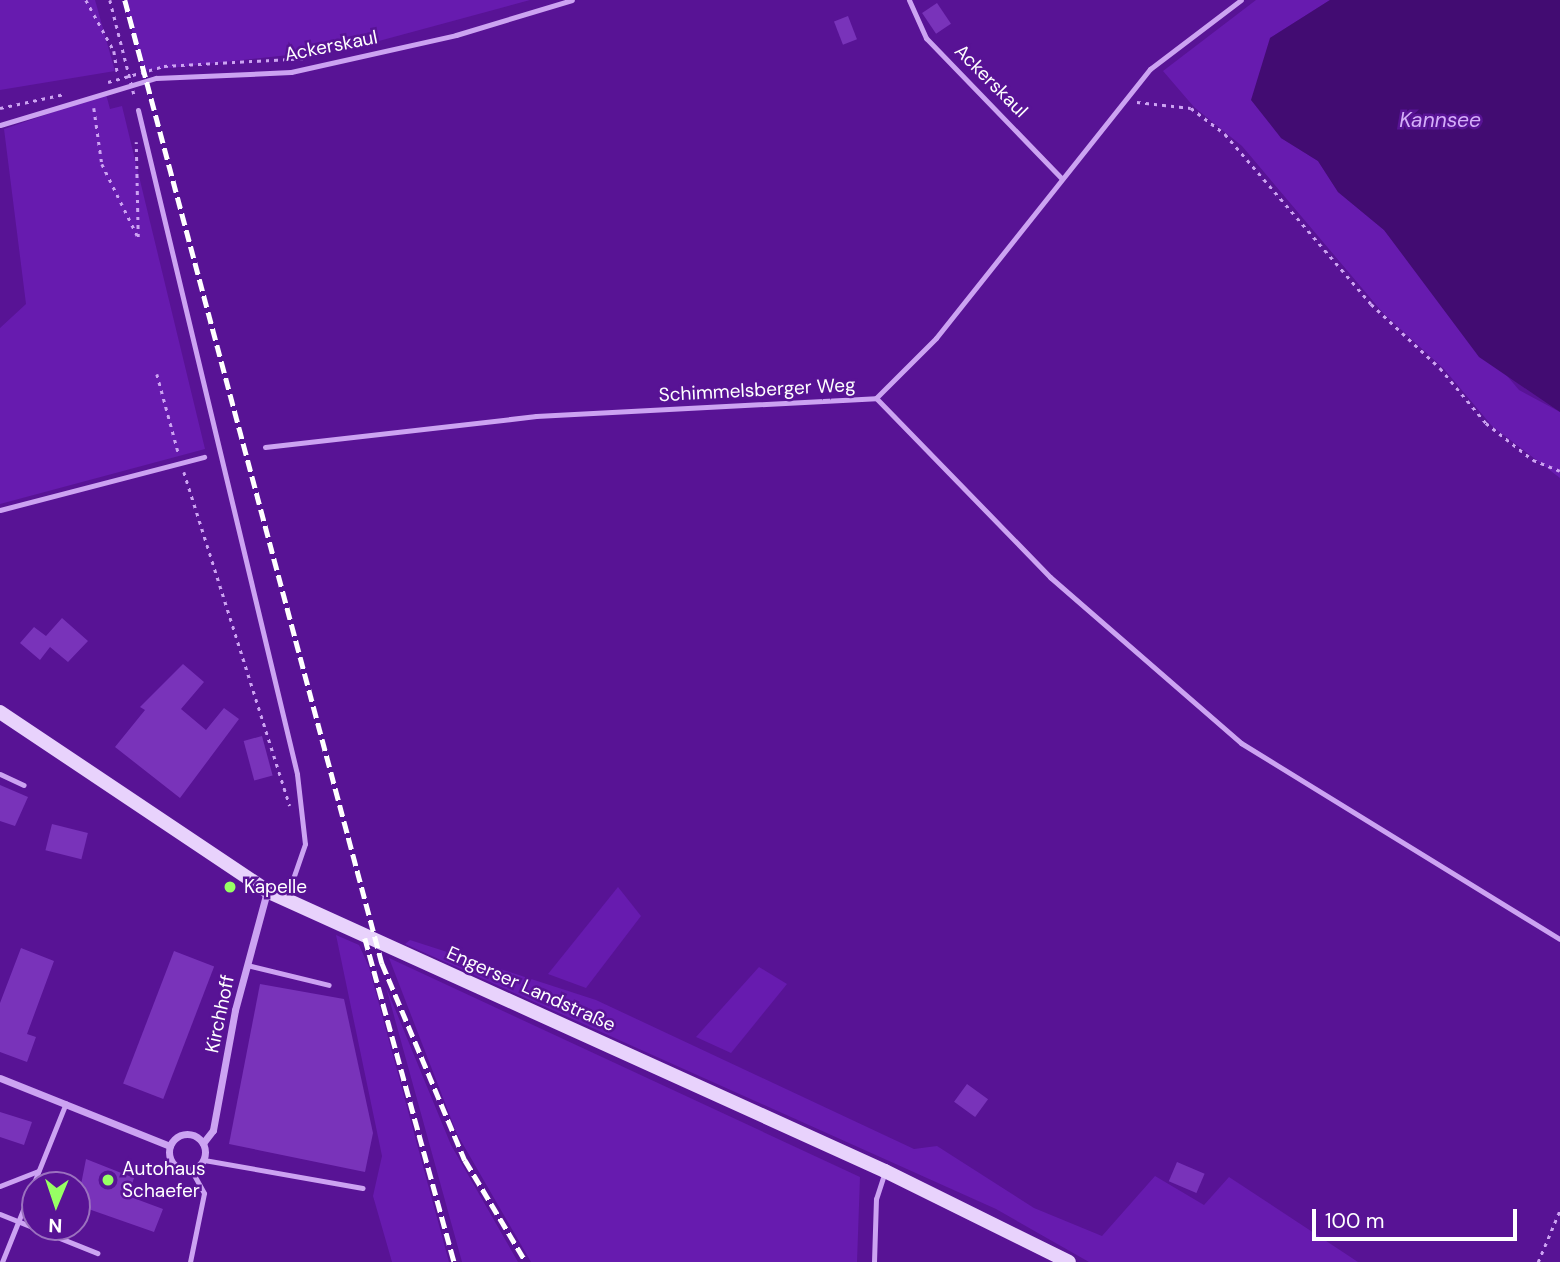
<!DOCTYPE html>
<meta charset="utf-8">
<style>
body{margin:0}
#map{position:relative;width:1560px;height:1262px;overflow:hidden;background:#581395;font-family:"DM Sans",sans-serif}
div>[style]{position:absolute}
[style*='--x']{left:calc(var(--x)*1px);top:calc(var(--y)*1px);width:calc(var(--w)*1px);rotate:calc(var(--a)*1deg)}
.green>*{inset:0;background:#671baf}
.water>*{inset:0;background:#420c72}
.building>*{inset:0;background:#7933ba;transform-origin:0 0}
.path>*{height:2.5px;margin-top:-1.25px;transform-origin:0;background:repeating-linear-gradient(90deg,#cca3f2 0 3.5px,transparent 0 8.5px)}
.service>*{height:5px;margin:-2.5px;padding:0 2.5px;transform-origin:2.5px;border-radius:2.5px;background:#cca3f2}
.minor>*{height:7px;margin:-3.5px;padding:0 3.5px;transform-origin:3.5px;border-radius:3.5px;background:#cca3f2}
.minor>.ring{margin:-3.5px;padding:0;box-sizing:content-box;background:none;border:7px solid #cca3f2;border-radius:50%}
.secondary>*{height:14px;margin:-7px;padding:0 7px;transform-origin:7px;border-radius:7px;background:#e8d2fc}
.rail>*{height:4.5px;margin-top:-2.25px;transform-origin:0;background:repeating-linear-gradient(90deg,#fff 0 12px,transparent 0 17px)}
.path-bridge>*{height:2.5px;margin-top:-1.25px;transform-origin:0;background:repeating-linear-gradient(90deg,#cca3f2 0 3.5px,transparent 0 8.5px)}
.dots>*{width:19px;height:19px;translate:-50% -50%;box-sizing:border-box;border:4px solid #581395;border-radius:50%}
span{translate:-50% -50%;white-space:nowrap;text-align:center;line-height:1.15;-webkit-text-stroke:5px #581395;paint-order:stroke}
.street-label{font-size:19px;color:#fff}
.poi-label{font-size:19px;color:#fff}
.left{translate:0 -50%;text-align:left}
.water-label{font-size:21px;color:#d5aff9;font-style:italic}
.north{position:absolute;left:21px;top:1171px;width:70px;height:70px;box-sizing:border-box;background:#581395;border:2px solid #9b71bf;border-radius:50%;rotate:182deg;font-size:19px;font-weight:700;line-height:28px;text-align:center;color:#fff}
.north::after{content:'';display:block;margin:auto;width:24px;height:32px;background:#97ff64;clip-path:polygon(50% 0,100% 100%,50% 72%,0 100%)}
.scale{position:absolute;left:1312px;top:1209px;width:205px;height:32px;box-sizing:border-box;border:4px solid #fff;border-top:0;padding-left:9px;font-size:21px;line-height:24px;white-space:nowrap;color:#fff;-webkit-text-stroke:5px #581395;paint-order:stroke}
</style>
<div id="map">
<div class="green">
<div style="clip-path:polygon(0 0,95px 0,115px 71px,0 90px)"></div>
<div style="clip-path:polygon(124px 0,530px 0,353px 48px,143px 71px)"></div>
<div style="clip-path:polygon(1256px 0,1330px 0,1270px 38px,1281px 138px,1318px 161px,1338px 192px,1384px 230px,1519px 390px,1560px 412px,1560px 478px,1492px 426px,1444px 369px,1383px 313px,1242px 146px,1194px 107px,1163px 71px)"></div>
<div style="clip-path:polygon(106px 94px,110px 109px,122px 106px,205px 449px,0 504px,0 328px,26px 304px,4px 129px)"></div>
<div style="clip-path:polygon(618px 887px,641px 916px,586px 988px,548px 974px)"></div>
<div style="clip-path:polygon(336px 935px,359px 945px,369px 967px,449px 1262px,392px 1262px,373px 1196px,382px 1156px)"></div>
<div style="clip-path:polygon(410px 940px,596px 1000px,914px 1149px,937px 1146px,1034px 1208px,1102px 1236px,1155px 1176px,1204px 1205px,1229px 1177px,1358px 1262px,1089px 1262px,996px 1209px,405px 944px)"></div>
<div style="clip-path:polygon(389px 958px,860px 1177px,857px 1262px,531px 1262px,457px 1134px)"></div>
<div style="clip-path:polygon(759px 967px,787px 984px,731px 1053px,696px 1037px)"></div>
<div style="clip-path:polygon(386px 987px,451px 1145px,518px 1262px,462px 1262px)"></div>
</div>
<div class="water">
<div style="clip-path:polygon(1330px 0,1560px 0,1560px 412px,1479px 357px,1384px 230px,1338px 192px,1318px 161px,1281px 138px,1251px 100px,1270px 38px)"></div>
</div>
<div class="building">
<div style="left:937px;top:3px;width:25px;height:18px;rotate:56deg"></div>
<div style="left:848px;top:16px;width:25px;height:15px;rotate:69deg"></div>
<div style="clip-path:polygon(62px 618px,88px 641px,68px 662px,50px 647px,40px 660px,20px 643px,34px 627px,46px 636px)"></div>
<div style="clip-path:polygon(183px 664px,204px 682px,181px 709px,206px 730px,224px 708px,239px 719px,180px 798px,115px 747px,145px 710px,140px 707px)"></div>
<div style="left:262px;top:736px;width:41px;height:19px;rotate:75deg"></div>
<div style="clip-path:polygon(0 785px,28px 797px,15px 826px,0 821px)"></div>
<div style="left:52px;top:824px;width:37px;height:27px;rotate:14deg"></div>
<div style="clip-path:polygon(21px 948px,54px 961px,27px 1034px,36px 1037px,27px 1062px,0 1052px,0 1003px)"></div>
<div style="left:174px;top:951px;width:43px;height:142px;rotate:21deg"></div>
<div style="clip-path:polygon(260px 984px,344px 999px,373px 1133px,365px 1172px,229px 1144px)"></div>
<div style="left:967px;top:1084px;width:26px;height:22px;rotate:36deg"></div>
<div style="clip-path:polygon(0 1112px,32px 1122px,24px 1145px,0 1137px)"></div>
<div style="clip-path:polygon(86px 1159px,134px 1178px,128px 1196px,163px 1209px,154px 1232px,77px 1205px)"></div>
<div style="left:1177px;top:1162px;width:30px;height:21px;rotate:23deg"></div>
</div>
<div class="path">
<div style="--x:86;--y:0;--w:58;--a:61.2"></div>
<div style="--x:114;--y:51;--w:24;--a:81"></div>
<div style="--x:108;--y:82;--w:58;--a:-15.9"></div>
<div style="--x:164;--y:66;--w:141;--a:-3.2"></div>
<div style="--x:1137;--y:102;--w:54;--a:6.3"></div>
<div style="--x:1191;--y:108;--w:43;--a:37.4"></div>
<div style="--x:1225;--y:134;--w:224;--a:49.3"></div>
<div style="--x:1371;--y:304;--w:94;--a:42.8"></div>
<div style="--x:1440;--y:368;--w:72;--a:50.1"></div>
<div style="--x:1486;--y:423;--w:60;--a:38.2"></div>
<div style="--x:1533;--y:460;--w:29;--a:22"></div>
<div style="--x:0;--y:108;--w:66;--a:-12.2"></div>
<div style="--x:94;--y:108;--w:57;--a:81.9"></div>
<div style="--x:102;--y:164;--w:81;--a:63.7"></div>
<div style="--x:138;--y:237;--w:95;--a:-91.2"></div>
<div style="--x:157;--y:374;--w:84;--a:74.8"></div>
<div style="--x:184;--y:472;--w:350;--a:72.4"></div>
<div style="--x:1538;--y:1262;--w:56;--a:-67.1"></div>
</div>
<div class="service">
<div style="--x:909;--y:0;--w:42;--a:65.9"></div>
<div style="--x:926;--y:38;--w:194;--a:46"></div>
<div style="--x:138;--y:110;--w:683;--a:76.53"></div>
<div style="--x:297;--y:774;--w:70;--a:83.5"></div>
<div style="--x:305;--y:844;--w:58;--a:109.1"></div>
<div style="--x:0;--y:125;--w:163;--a:-16.8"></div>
<div style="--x:156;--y:78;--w:135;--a:-2.5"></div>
<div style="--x:291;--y:72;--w:169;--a:-12.6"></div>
<div style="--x:456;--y:35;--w:121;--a:-16.8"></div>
<div style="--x:876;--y:398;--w:250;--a:45.8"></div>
<div style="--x:1050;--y:577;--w:253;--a:41"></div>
<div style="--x:1241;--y:743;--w:374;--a:31.6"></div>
<div style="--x:265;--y:447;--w:273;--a:-6.5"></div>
<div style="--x:536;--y:416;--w:340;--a:-3"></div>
<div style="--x:876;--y:398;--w:85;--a:-45"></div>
<div style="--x:936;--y:338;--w:344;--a:-51.5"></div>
<div style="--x:1150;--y:69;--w:114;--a:-37.2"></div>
<div style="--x:0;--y:510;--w:211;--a:-14.6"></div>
<div style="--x:0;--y:774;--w:26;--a:25"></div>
<div style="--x:247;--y:965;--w:84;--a:13.7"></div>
<div style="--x:204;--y:1160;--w:161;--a:10"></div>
<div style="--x:0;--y:1186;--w:41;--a:-21.5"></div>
<div style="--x:0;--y:1214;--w:105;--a:21.9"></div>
<div style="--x:2;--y:1262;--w:171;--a:-68.1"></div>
<div style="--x:190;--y:1262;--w:70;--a:-78.5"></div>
<div style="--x:204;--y:1193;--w:26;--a:-119"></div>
<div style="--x:874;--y:1262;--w:63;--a:-88.2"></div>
<div style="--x:876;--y:1199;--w:29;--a:-72"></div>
</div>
<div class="minor">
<div style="--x:0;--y:1078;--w:183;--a:21.8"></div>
<div class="ring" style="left:169px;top:1134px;width:29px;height:29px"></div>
<div style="--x:203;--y:1143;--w:16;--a:-52"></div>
<div style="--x:213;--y:1130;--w:122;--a:-79.6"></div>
<div style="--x:235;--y:1010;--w:123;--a:-74.9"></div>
</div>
<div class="secondary">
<div style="--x:0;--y:712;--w:321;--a:33.8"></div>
<div style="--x:267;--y:891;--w:678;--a:24.37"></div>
<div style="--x:885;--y:1171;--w:205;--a:26.3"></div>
</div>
<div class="rail">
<div style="--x:125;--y:0;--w:997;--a:75.06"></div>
<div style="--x:382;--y:963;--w:214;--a:67.2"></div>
<div style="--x:465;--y:1160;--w:119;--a:59.1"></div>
<div style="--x:365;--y:938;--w:336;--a:74.6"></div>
</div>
<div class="path-bridge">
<div style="--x:110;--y:0;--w:97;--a:75.7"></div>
</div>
<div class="dots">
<div style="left:230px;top:887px;background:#97ff64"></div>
<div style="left:108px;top:1180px;background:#97ff64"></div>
</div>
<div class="street-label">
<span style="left:331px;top:46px;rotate:-11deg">Ackerskaul</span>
<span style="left:991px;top:81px;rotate:45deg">Ackerskaul</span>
<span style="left:757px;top:390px;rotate:-3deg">Schimmelsberger Weg</span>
<span style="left:531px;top:989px;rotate:24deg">Engerser Landstraße</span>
<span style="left:220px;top:1014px;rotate:-78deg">Kirchhoff</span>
</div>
<div class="poi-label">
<span class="left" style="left:244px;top:887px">Kapelle</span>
<span class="left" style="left:122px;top:1180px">Autohaus<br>Schaefer</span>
</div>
<div class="water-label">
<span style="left:1440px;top:120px">Kannsee</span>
</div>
<div class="north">N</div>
<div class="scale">100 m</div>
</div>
